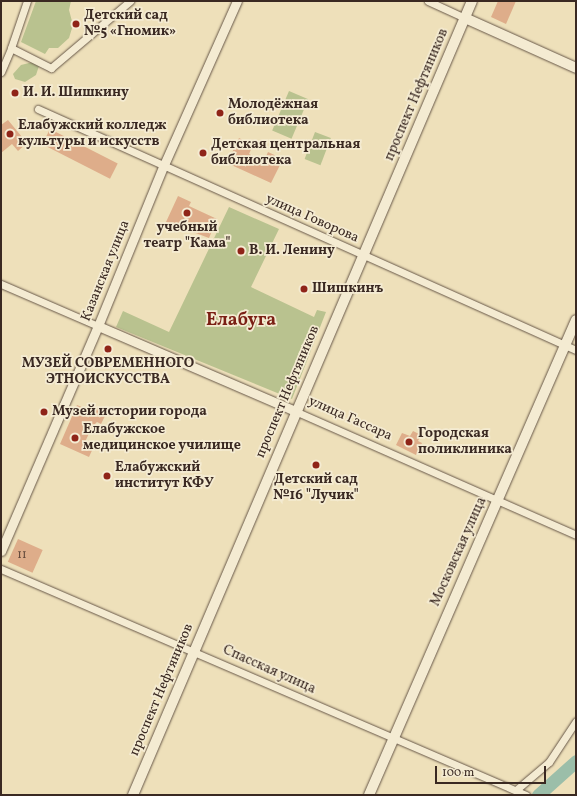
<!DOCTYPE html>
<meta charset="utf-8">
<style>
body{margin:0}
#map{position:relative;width:577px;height:796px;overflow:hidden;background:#eee0ba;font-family:Vollkorn,serif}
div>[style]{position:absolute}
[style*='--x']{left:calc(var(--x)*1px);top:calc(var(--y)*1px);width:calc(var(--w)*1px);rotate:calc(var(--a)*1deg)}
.green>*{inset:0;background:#b9c28f;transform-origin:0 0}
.river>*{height:13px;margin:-6.5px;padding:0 6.5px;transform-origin:6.5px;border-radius:6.5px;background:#9bbea9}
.building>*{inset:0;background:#dead8a;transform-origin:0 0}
.roads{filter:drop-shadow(0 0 1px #675748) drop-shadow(0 0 1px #675748)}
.minor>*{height:7px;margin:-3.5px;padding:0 3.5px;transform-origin:3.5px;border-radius:3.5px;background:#f4ebd2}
.tertiary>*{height:9px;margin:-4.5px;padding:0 4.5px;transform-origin:4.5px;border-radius:4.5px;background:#f4ebd2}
.secondary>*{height:10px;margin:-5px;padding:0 5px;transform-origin:5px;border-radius:5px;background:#f4ebd2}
.dots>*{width:11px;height:11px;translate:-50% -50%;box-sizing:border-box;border:2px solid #f4ebd2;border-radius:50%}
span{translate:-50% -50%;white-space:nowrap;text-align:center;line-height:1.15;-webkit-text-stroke:3.5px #f4ebd2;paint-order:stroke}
.number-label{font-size:12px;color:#634a3c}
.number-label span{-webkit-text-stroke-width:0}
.poi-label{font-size:14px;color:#3a2922;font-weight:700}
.left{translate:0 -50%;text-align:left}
.street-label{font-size:14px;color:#3a2922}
.district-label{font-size:18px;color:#7a1f14;font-weight:700}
.frame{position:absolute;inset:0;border:2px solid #3a2922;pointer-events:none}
.scale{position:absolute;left:435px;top:766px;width:111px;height:18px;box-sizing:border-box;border:2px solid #3a2922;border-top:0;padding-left:5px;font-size:12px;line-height:14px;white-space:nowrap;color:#3a2922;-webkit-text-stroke:3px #f4ebd2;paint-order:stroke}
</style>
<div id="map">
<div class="green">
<div style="clip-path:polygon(36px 1px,71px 1px,69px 10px,73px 25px,69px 38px,58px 48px,49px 48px,45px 54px,21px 42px)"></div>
<div style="clip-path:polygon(33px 62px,39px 66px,36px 75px,25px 82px,15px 79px,13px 74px,21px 65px)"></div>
<div style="left:289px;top:91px;width:21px;height:43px;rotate:23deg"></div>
<div style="left:315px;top:132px;width:17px;height:29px;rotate:21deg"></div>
<div style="clip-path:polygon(229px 207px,279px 229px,251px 287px,314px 317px,317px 310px,326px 312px,292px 399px,116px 327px,123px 311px,169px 332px)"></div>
</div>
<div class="river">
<div style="--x:538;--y:795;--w:51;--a:-41.8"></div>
</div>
<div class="building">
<div style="clip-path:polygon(498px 1px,516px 1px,506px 24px,491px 17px)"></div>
<div style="clip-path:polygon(8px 120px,27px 143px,18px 151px,12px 144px,1px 153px,1px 125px)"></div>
<div style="left:50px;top:129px;width:76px;height:17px;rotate:27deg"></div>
<div style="clip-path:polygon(239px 138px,253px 145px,249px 154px,264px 161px,268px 152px,283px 159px,271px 183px,227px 163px)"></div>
<div style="clip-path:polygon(178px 196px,191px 202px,189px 206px,217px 219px,209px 238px,166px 222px)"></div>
<div style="clip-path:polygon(77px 405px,93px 412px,95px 406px,107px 412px,101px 424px,97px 422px,92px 427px,85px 442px,94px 446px,89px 457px,60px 444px)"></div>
<div style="clip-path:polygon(413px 431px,421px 435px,418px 441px,422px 443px,416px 455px,396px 445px,402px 433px,410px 436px)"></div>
<div style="left:18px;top:539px;width:27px;height:25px;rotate:24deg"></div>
</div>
<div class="roads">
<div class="minor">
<div style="--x:428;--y:1;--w:41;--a:24.7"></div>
<div style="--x:11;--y:48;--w:50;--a:-71.2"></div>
<div style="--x:1;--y:72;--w:26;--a:-67"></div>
<div style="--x:11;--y:48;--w:45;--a:26.6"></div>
<div style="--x:51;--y:68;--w:104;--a:-40.3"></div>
<div style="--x:38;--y:109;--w:590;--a:24.13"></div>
<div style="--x:1;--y:284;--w:106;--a:23.4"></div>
<div style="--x:295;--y:411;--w:307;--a:23.8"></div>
<div style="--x:1;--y:569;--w:572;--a:23.29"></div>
<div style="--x:516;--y:790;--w:43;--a:-40.3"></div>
<div style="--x:549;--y:762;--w:49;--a:-56.6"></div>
</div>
<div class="tertiary">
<div style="--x:98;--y:326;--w:215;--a:23.3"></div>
<div style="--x:1;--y:551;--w:245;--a:-66.7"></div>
<div style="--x:98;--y:326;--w:172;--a:-67.8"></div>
<div style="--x:163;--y:167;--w:182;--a:-66"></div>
</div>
<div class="secondary">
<div style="--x:465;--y:18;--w:122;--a:24.2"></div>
<div style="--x:133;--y:795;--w:863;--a:-66.88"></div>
<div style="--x:369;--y:795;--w:518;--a:-66.45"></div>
</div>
</div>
<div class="dots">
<div style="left:76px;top:24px;background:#8f2418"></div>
<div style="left:15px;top:93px;background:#8f2418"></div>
<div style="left:220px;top:113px;background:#8f2418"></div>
<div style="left:10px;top:134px;background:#8f2418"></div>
<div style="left:203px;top:153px;background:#8f2418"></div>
<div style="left:187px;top:213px;background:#8f2418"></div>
<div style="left:241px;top:251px;background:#8f2418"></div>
<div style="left:304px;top:289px;background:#8f2418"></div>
<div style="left:108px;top:349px;background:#8f2418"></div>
<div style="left:44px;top:412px;background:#8f2418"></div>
<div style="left:75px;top:438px;background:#8f2418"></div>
<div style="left:409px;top:442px;background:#8f2418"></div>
<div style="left:316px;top:465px;background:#8f2418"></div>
<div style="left:107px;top:476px;background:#8f2418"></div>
</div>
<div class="number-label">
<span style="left:22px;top:556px">11</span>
</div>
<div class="poi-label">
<span class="left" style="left:84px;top:24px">Детский сад<br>№5 «Гномик»</span>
<span class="left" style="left:23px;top:93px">И. И. Шишкину</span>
<span class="left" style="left:228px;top:113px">Молодёжная<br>библиотека</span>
<span class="left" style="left:18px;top:134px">Елабужский колледж<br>культуры и искусств</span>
<span class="left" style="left:211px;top:153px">Детская центральная<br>библиотека</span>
<span style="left:187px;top:236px">учебный<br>театр "Кама"</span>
<span class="left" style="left:249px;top:251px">В. И. Ленину</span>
<span class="left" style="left:312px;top:289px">Шишкинъ</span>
<span style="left:108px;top:372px">МУЗЕЙ СОВРЕМЕННОГО<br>ЭТНОИСКУССТВА</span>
<span class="left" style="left:52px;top:412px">Музей истории города</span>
<span class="left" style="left:83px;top:438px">Елабужское<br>медицинское училище</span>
<span class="left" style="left:418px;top:442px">Городская<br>поликлиника</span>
<span class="left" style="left:115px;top:476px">Елабужский<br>институт КФУ</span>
<span style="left:316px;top:488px">Детский сад<br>№16 "Лучик"</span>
</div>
<div class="street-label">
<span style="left:417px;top:95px;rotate:-67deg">проспект Нефтяников</span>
<span style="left:312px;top:219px;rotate:24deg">улица Говорова</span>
<span style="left:106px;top:271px;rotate:-68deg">Казанская улица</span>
<span style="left:288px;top:392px;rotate:-67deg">проспект Нефтяников</span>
<span style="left:350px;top:419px;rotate:24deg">улица Гассара</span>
<span style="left:459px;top:552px;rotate:-66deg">Московская улица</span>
<span style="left:269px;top:670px;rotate:24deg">Спасская улица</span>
<span style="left:162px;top:690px;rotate:-67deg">проспект Нефтяников</span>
</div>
<div class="district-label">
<span style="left:241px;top:321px">Елабуга</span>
</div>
<div class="frame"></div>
<div class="scale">100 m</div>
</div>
